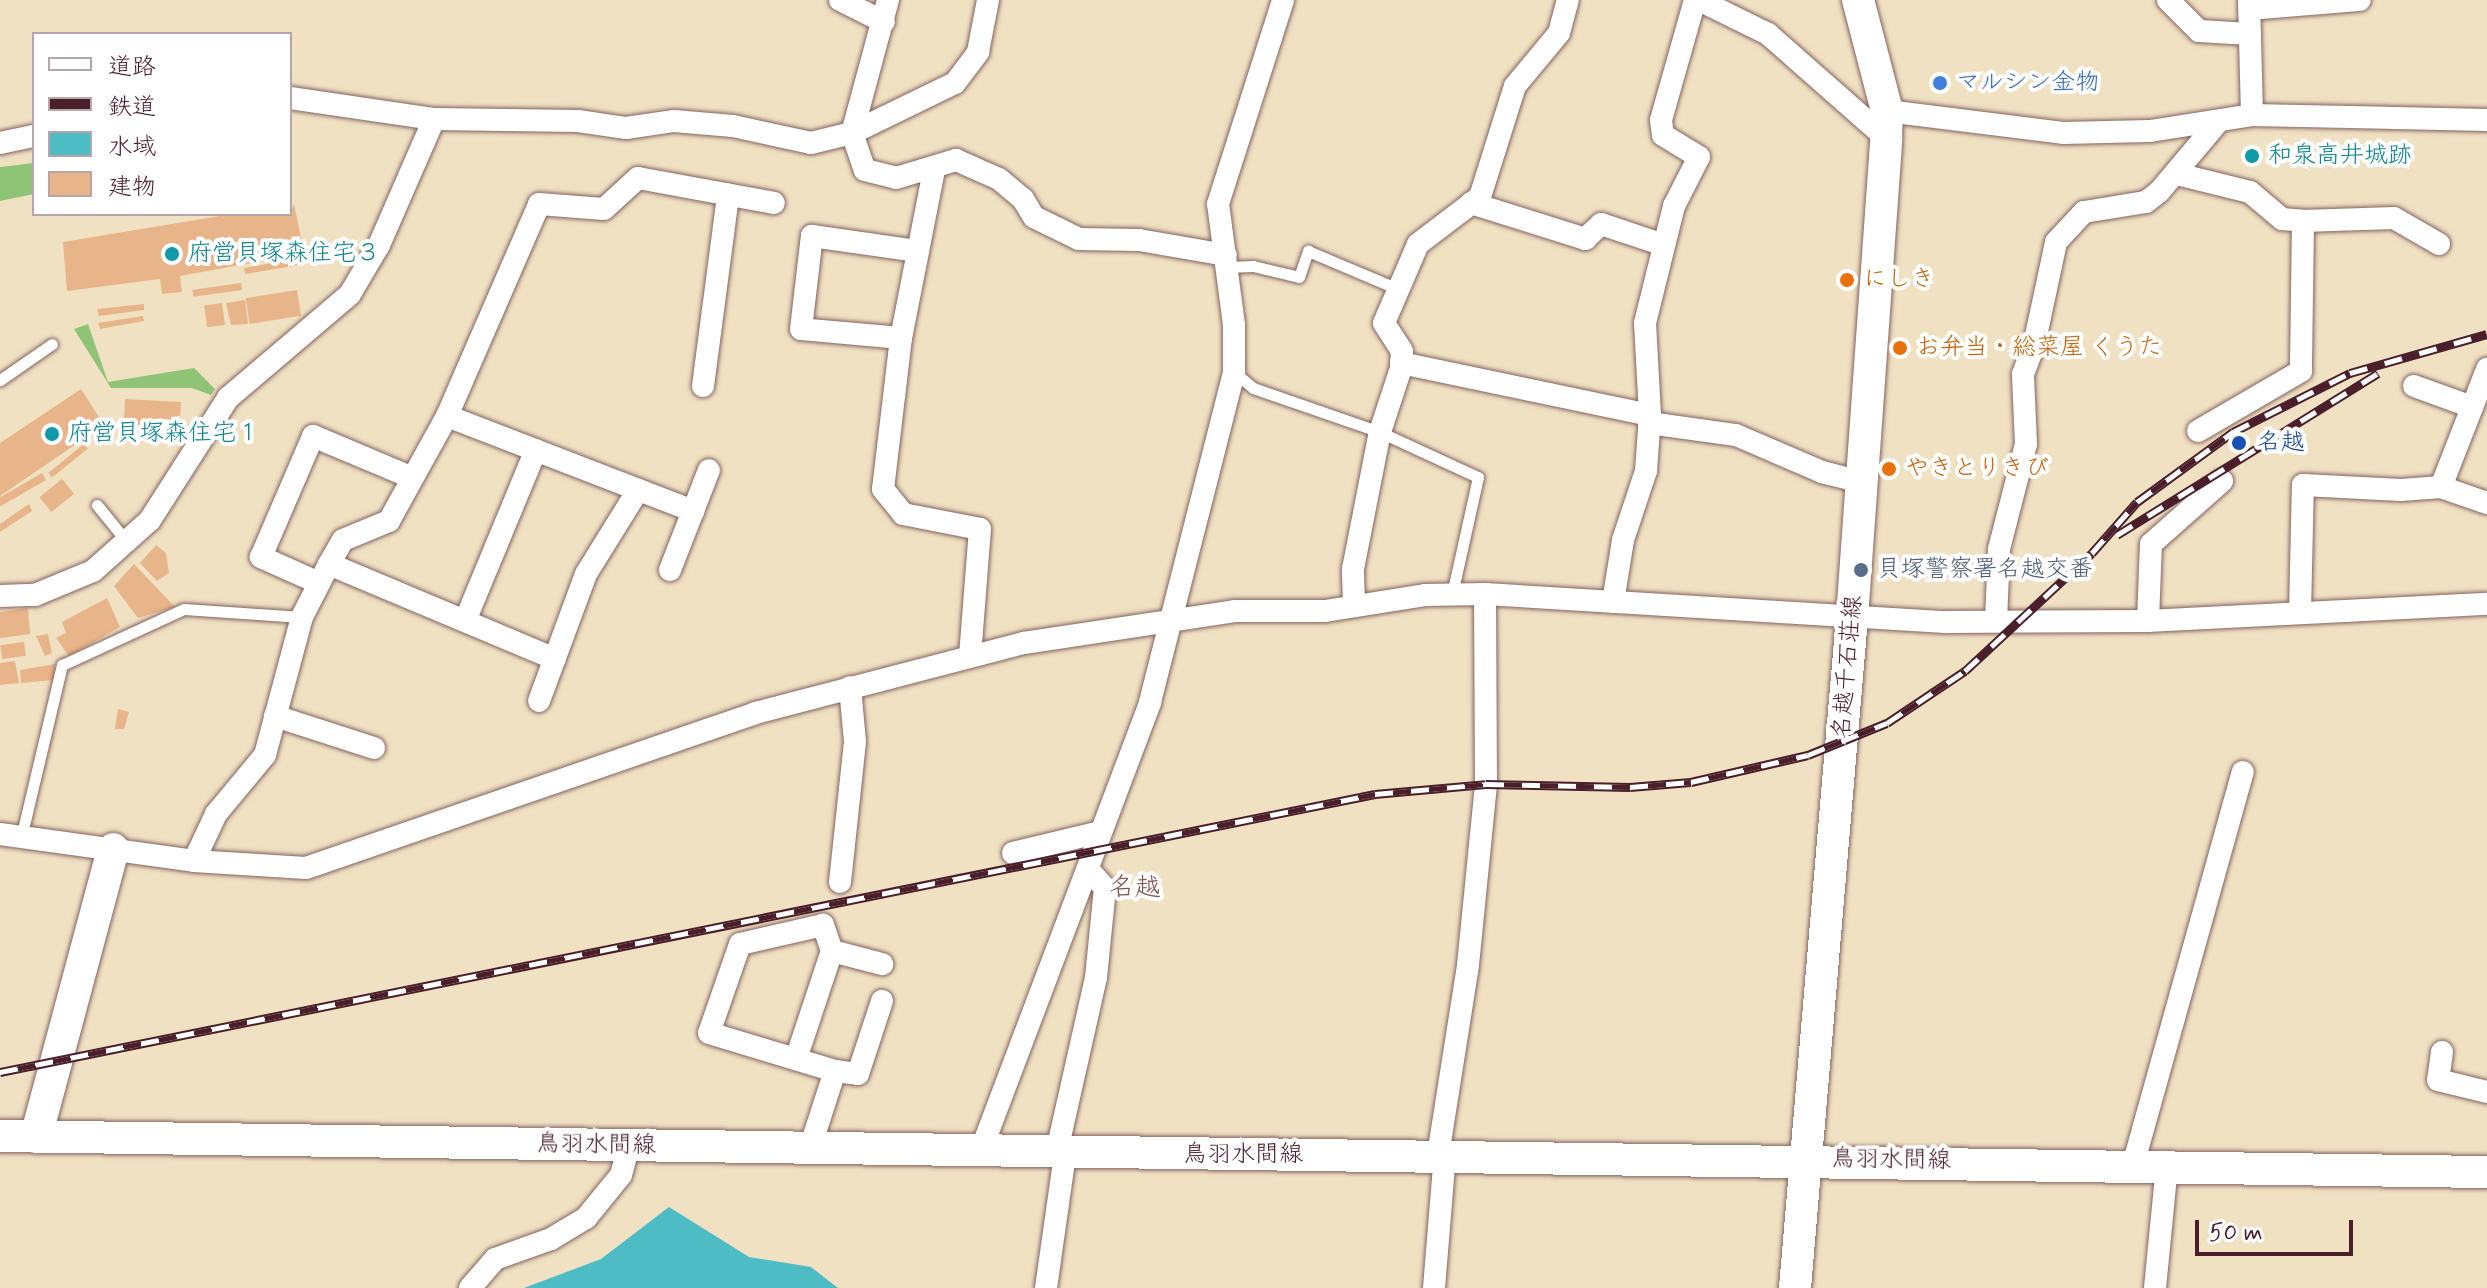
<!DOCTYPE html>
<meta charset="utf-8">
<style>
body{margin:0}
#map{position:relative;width:2487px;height:1288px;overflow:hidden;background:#f0e1c3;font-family:Mynerve,"Klee One",sans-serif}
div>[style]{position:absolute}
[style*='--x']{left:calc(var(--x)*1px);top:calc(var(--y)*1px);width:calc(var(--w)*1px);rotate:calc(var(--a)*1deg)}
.green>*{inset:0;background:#8fc476}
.water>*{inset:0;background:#4ebcc5}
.building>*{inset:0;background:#e8b58a;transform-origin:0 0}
.roads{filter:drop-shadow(0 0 2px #846360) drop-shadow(0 0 2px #846360)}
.lane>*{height:11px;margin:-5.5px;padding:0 5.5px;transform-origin:5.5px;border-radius:5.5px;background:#fff}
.street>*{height:22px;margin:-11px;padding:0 11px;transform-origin:11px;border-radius:11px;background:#fff}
.secondary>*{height:32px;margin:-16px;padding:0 16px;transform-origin:16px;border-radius:16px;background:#fff}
.rail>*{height:9px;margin-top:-4.5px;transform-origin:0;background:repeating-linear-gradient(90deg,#fff 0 18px,#4a1f2b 0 36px);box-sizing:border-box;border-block:2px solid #4a1f2b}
.dots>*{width:22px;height:22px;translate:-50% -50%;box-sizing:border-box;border:4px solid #fff;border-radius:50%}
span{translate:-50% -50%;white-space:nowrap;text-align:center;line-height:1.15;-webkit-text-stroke:8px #fff;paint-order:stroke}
.shop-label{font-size:24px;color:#366cbe}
.left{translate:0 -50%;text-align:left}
.culture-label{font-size:24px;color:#0d838f}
.food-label{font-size:24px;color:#c56008}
.transit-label{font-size:24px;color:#164399}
.service-label{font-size:24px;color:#4e5e75}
.street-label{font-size:24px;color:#4a1f2b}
.neighbourhood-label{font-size:26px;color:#81544c}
.legend{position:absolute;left:32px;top:32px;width:260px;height:184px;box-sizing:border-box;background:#fff;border:2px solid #b7a5aa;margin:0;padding:10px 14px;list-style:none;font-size:24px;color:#4a1f2b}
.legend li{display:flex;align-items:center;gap:16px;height:40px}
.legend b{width:40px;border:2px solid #b7a5aa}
.scale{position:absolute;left:2195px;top:1220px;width:158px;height:36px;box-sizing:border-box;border:4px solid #4a1f2b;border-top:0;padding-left:10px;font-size:24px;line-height:28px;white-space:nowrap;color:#4a1f2b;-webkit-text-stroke:6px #fff;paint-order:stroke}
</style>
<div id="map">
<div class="green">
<div style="clip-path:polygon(34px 163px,34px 194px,0 201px,0 167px)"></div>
<div style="clip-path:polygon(88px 324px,108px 382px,194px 368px,215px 389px,211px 395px,192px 388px,111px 388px,74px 329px)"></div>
</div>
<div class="water">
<div style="clip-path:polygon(669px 1207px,749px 1257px,811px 1267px,838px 1288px,524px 1288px,601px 1259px)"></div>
</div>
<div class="building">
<div style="clip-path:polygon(294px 204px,302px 243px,279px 249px,280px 258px,180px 276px,182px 292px,162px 294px,160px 279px,67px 291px,63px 242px,232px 214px,290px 214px)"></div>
<div style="clip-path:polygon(299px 258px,300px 265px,245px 274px,244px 268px)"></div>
<div style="left:241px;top:283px;width:7px;height:49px;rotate:82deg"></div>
<div style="left:297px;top:290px;width:26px;height:52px;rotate:81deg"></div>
<div style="clip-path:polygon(245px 300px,248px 324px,231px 325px,226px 303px)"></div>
<div style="left:222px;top:303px;width:22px;height:18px;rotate:82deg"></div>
<div style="clip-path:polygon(144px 304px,144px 310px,99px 316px,97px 309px)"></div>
<div style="clip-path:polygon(143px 316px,144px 321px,100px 329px,98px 323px)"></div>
<div style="clip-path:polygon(81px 389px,104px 425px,0 496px,0 443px)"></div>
<div style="left:181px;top:402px;width:41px;height:56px;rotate:93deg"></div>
<div style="left:84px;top:444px;width:6px;height:46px;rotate:51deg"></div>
<div style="left:42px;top:473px;width:8px;height:52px;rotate:60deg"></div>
<div style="left:62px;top:479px;width:19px;height:29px;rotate:51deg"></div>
<div style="clip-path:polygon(29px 504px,32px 511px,0 532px,0 524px)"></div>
<div style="clip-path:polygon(156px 545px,166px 553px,169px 573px,157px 581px,140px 563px)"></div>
<div style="clip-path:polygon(134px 564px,175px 607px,138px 618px,114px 586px)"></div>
<div style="clip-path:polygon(107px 598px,120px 627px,69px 656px,56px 638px,66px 633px,62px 622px)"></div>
<div style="clip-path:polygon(28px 608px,30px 634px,0 638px,0 612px)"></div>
<div style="clip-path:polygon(48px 634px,52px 653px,45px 656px,36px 636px)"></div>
<div style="left:24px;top:642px;width:14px;height:24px;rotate:82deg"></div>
<div style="clip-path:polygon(15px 661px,19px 683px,0 685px,0 663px)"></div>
<div style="clip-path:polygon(55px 664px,54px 680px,21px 683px,20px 670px)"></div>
<div style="clip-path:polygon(118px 709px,129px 712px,124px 729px,115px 729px)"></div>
</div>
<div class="roads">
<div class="lane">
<div style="--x:1227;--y:267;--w:26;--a:-2"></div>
<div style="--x:1253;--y:266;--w:47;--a:13.4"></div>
<div style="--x:1299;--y:277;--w:28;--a:-71"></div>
<div style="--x:1308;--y:251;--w:98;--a:22.9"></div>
<div style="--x:1234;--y:372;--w:25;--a:40"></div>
<div style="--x:1253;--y:388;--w:134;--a:19.1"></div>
<div style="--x:1380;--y:432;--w:108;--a:24.7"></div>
<div style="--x:1478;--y:477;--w:120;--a:102.5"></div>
<div style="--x:0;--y:380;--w:63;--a:-34.7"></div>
<div style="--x:97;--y:505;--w:48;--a:51"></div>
<div style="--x:21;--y:838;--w:178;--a:-76.7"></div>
<div style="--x:62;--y:665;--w:134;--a:-24.7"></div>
<div style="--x:184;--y:609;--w:118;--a:3.9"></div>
</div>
<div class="street">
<div style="--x:840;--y:0;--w:49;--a:26.6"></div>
<div style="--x:888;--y:0;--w:138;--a:105.1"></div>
<div style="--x:852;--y:133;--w:39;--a:71"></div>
<div style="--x:865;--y:170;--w:32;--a:14"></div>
<div style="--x:896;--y:178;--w:63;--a:-16.7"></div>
<div style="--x:956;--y:160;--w:47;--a:23.8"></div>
<div style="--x:999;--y:179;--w:31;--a:40"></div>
<div style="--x:1023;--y:199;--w:21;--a:59"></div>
<div style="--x:1034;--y:217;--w:50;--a:26.1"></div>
<div style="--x:1079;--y:239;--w:60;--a:1"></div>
<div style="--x:1139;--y:240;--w:88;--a:9.8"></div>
<div style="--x:1699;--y:0;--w:77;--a:26.2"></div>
<div style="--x:1768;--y:34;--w:157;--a:41.4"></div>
<div style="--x:2168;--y:0;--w:44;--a:45"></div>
<div style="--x:2199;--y:31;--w:51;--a:3.4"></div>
<div style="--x:2249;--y:0;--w:115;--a:88.5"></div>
<div style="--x:2250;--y:9;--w:110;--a:-4.7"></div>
<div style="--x:290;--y:98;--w:146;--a:8.3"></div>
<div style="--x:434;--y:119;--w:144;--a:0.8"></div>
<div style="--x:578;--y:121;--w:49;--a:8.3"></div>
<div style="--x:626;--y:128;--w:49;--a:-8.3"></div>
<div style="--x:674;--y:121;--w:59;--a:4.8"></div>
<div style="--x:733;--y:126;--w:80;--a:12.3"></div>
<div style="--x:811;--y:143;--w:42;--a:-13.7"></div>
<div style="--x:852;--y:133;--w:114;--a:-25.9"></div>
<div style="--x:955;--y:83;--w:39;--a:-53"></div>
<div style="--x:978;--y:52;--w:53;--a:-79.1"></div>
<div style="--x:1887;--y:111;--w:177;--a:7.1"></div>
<div style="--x:2063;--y:133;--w:87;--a:-1.3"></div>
<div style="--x:2150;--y:131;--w:103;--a:-8.9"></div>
<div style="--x:2252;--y:115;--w:235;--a:1.2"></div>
<div style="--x:0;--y:143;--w:35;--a:-12"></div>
<div style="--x:934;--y:170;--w:171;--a:101.1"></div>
<div style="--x:901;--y:338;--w:152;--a:96.8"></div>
<div style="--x:883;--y:489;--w:32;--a:51"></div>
<div style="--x:903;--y:514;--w:78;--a:11"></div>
<div style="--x:980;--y:529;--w:127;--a:94.5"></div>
<div style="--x:2177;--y:174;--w:75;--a:13.9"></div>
<div style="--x:2250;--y:192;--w:42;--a:40.2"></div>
<div style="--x:2282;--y:219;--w:21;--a:5"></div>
<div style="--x:2303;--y:221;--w:150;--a:90.8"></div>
<div style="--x:2301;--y:371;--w:119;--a:149.8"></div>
<div style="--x:1471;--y:203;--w:120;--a:17.5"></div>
<div style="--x:1585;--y:239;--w:22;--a:-43"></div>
<div style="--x:1601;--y:224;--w:66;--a:18.4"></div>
<div style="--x:2303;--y:221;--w:91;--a:-1.9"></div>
<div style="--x:2394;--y:218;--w:52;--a:30"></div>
<div style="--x:901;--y:338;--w:100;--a:-174.9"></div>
<div style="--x:801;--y:329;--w:94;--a:-83.3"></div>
<div style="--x:812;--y:236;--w:107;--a:8.1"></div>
<div style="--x:1401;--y:363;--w:254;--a:11.8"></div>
<div style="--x:703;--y:386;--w:193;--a:-82.5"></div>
<div style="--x:2414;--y:386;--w:62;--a:19.9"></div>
<div style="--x:447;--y:416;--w:264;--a:21.1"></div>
<div style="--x:1649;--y:423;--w:88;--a:7.9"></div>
<div style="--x:1736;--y:435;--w:94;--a:23.3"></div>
<div style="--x:1822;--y:472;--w:40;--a:14.4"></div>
<div style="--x:2441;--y:487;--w:127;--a:-68.7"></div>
<div style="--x:329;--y:564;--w:245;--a:22.8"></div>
<div style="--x:670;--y:570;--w:107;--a:-68.7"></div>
<div style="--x:319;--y:583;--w:64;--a:-155.9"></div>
<div style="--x:261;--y:557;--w:132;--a:-66.7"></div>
<div style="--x:313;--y:436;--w:108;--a:22.8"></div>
<div style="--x:0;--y:596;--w:35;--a:-2"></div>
<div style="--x:35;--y:595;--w:63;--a:-22.5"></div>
<div style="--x:93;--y:571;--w:76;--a:-41.8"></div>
<div style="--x:150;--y:520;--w:145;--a:-57.4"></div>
<div style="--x:228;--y:398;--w:160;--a:-40.4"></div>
<div style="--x:350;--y:294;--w:57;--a:-59.4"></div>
<div style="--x:379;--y:245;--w:137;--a:-66.4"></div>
<div style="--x:1613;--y:602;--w:63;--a:-80.8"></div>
<div style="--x:1623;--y:540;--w:73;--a:-71.6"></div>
<div style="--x:1646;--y:471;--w:56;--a:-85.9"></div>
<div style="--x:1650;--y:415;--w:92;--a:-93.1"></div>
<div style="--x:1645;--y:323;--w:121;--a:-76.1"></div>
<div style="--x:1674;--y:206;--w:55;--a:-63"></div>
<div style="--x:1699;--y:157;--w:42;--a:-148.6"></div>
<div style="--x:1663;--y:135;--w:15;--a:-98"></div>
<div style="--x:1661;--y:120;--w:125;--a:-74.2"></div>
<div style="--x:1354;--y:603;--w:34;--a:-92"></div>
<div style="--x:1353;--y:569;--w:140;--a:-78.9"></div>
<div style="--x:1380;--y:432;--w:67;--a:-71.8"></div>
<div style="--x:1401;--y:368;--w:17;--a:-87"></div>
<div style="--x:1402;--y:351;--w:33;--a:-123"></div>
<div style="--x:1384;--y:323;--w:86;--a:-66.7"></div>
<div style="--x:1418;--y:244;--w:78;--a:-37.2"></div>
<div style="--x:1480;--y:197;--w:116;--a:-72.5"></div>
<div style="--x:1515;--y:86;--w:69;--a:-50.3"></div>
<div style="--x:1559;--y:33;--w:34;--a:-75"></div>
<div style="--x:2300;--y:613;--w:128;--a:-88.7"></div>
<div style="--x:2303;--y:485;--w:98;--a:2.9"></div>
<div style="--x:2401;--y:490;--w:40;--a:-4.3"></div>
<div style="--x:2441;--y:487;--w:49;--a:19.2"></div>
<div style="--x:465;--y:621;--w:185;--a:-67.5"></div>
<div style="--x:1996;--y:621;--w:72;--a:-87.6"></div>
<div style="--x:1999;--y:549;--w:108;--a:-75.6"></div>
<div style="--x:2026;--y:444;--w:70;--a:-92.5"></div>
<div style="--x:2023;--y:374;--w:31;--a:-69"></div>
<div style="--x:2034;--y:345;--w:105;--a:-77.9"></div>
<div style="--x:2056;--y:242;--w:41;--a:-47"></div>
<div style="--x:2084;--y:212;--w:63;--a:-9.2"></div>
<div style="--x:2146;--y:202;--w:16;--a:-38"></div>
<div style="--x:2159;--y:192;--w:92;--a:-49.9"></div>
<div style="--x:2148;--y:621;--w:77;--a:-87.8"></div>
<div style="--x:2151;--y:544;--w:95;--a:-41.6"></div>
<div style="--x:539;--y:701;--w:135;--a:-69.7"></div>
<div style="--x:586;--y:574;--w:99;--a:-58.2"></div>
<div style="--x:275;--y:716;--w:104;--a:17.9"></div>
<div style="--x:0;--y:834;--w:196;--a:7.9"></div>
<div style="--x:194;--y:861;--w:112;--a:3.6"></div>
<div style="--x:306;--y:868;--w:475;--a:-19"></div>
<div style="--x:755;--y:713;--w:278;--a:-14.6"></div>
<div style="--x:1024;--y:643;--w:213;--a:-8.6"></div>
<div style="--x:1235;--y:611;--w:90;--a:0"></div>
<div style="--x:1325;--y:611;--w:101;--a:-9.1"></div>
<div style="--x:1425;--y:595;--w:60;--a:-1"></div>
<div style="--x:1485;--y:594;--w:461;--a:3.5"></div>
<div style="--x:1945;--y:622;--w:203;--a:-0.3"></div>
<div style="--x:2148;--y:621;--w:339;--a:-2.9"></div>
<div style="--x:1013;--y:853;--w:89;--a:-13.6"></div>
<div style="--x:194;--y:861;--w:52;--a:-64.9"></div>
<div style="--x:216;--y:814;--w:77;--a:-50.3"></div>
<div style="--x:265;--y:755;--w:143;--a:-75"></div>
<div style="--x:302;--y:617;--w:59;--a:-63"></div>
<div style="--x:329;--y:564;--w:28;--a:-60"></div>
<div style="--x:343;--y:540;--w:50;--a:-22.4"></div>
<div style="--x:389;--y:521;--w:120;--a:-61.1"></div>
<div style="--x:447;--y:416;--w:231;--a:-66.5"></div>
<div style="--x:539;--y:204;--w:65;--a:4.4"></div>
<div style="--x:604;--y:209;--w:46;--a:-42.4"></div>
<div style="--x:638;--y:178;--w:138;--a:10.4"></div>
<div style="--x:840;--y:882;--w:141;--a:-83.9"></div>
<div style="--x:855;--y:742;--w:55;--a:-95.2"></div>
<div style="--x:832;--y:951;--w:52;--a:14.6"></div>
<div style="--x:2442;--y:1052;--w:28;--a:98"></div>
<div style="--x:2438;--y:1080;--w:50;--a:13.8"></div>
<div style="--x:796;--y:1059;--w:114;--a:-71.6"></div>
<div style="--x:832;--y:951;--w:28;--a:-109"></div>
<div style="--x:823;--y:925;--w:85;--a:167.1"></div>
<div style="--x:740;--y:944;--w:94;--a:109.2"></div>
<div style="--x:709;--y:1033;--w:132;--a:16.8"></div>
<div style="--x:835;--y:1071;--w:23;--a:7"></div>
<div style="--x:858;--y:1074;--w:77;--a:-71.8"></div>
<div style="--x:809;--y:1151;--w:84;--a:-72"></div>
<div style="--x:980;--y:1153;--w:482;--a:-69.3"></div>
<div style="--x:1150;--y:702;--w:341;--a:-75.7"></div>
<div style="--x:1234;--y:372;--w:47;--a:-90"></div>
<div style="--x:1234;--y:325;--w:122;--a:-97.5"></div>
<div style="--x:1218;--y:204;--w:214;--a:-72.3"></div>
<div style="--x:1056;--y:1155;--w:181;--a:-77.3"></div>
<div style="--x:1096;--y:978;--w:90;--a:-84.3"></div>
<div style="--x:1105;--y:888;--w:25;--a:-132"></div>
<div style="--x:1438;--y:1155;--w:192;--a:-81"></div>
<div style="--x:1468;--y:965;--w:182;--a:-84.3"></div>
<div style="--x:1486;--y:784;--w:190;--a:-90.3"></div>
<div style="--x:2133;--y:1165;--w:408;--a:-74.4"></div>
<div style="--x:470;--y:1288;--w:38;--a:-49"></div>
<div style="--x:495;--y:1259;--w:59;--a:-19.7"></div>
<div style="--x:551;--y:1239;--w:41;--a:-31"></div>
<div style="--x:586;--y:1218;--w:55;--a:-50.9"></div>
<div style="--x:621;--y:1175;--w:31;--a:-75"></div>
<div style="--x:1046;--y:1288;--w:134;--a:-81.9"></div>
<div style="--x:1434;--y:1288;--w:133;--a:-85.3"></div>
<div style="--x:2155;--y:1288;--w:123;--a:-84.4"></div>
</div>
<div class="secondary">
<div style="--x:0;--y:1136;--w:2487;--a:0.83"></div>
<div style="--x:36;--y:1137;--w:298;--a:-75"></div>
<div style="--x:1795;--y:1288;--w:672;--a:-85.14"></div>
<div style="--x:1852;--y:618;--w:481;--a:-85.9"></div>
<div style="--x:1886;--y:138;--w:27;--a:-88"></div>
<div style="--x:1887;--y:111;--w:115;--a:-104.6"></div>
</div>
</div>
<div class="rail">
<div style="--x:2117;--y:535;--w:307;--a:-31.8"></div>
<div style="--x:0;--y:1072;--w:1403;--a:-11.43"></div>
<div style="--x:1375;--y:794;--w:111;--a:-5.1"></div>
<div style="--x:1486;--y:784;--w:144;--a:1.2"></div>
<div style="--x:1630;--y:787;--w:61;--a:-4.7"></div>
<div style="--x:1691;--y:782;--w:120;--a:-13"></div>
<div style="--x:1808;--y:755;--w:85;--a:-22.1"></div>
<div style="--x:1887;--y:723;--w:94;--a:-33.7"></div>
<div style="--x:1965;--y:671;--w:173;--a:-42.9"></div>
<div style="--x:2092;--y:553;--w:68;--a:-48.6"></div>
<div style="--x:2137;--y:502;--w:119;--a:-36.1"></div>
<div style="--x:2233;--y:432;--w:131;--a:-26.8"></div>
<div style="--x:2350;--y:373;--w:142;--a:-15.9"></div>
</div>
<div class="dots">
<div style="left:1940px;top:83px;background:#3f7fe0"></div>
<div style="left:2252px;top:156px;background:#0f9aa8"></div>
<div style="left:172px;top:254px;background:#0f9aa8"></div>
<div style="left:1847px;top:280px;background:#e8710a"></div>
<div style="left:1900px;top:348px;background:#e8710a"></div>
<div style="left:52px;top:434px;background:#0f9aa8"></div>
<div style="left:2239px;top:443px;background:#1a4fb4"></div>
<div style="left:1889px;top:469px;background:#e8710a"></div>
<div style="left:1861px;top:570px;background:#5c6f8a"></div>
</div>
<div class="shop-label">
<span class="left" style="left:1956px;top:83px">マルシン金物</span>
</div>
<div class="culture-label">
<span class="left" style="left:2268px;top:156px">和泉高井城跡</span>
<span class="left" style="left:188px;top:254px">府営貝塚森住宅３</span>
<span class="left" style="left:68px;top:434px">府営貝塚森住宅１</span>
</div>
<div class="food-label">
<span class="left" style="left:1863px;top:280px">にしき</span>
<span class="left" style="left:1916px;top:348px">お弁当・総菜屋 くうた</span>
<span class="left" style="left:1905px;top:469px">やきとりきび</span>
</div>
<div class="transit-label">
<span class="left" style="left:2257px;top:443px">名越</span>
</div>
<div class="service-label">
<span class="left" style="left:1877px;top:570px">貝塚警察署名越交番</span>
</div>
<div class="street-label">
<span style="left:1848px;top:667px;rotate:-85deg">名越千石荘線</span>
<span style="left:596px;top:1145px;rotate:1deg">鳥羽水間線</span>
<span style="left:1243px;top:1155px">鳥羽水間線</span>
<span style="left:1891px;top:1160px;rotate:1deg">鳥羽水間線</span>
</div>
<div class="neighbourhood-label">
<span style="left:1135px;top:889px">名越</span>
</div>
<ul class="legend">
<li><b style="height:10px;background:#fff"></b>道路</li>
<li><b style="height:10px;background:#4a1f2b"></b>鉄道</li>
<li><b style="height:22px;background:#4ebcc5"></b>水域</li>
<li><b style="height:22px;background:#e8b58a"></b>建物</li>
</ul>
<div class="scale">50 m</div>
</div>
